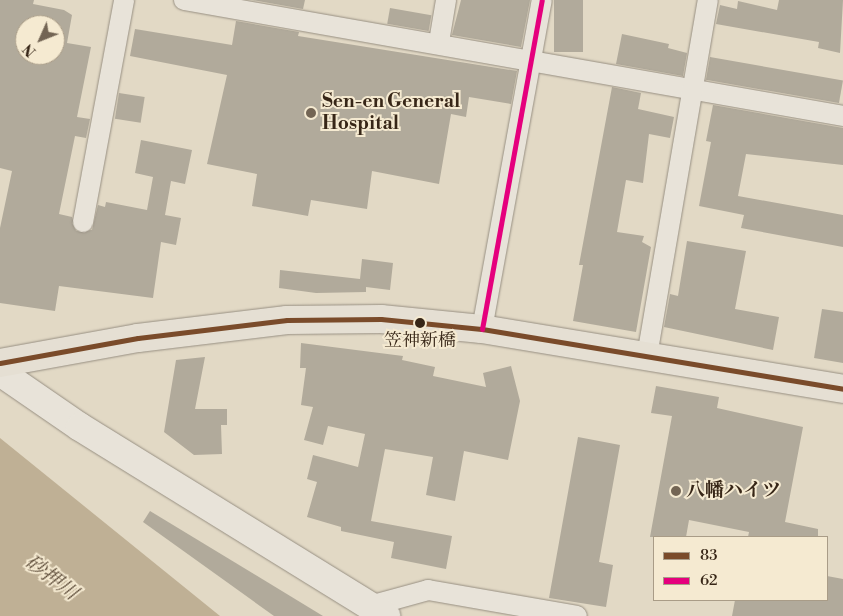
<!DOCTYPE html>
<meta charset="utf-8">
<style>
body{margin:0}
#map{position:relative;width:843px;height:616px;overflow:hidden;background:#e2d9c5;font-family:"Libre Bodoni","Noto Serif JP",serif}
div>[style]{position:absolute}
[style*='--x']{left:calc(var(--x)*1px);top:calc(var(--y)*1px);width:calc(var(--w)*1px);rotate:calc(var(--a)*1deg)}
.water>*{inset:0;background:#bfb095}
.building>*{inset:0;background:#b1aa9b;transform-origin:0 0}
.roads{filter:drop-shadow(0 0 1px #978f82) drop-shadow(0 0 1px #978f82)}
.street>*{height:20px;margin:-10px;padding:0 10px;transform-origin:10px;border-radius:10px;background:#e8e3d9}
.secondary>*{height:28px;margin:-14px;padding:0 14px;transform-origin:14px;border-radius:14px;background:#e8e3d9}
.primary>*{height:28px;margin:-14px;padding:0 14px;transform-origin:14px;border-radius:14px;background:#e5dfd3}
.bus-1>*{height:5px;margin:-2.5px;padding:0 2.5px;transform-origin:2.5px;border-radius:2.5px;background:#7a4b2a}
.bus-2>*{height:5px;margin:-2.5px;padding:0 2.5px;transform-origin:2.5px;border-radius:2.5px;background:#e5007d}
.dots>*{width:14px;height:14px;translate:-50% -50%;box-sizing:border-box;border:2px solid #f5ead1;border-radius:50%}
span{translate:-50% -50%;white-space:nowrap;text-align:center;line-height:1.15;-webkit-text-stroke:4px #f5ead1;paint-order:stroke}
.bus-label{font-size:18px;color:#372617}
.poi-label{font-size:19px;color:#372617;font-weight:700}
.left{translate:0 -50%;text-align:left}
.water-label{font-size:20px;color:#5b4a37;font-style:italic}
.legend{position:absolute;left:653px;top:536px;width:175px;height:65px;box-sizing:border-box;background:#f5ead1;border:1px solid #a99c87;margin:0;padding:6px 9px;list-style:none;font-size:15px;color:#372617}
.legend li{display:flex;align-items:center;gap:10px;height:25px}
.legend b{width:25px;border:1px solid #a99c87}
.north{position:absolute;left:15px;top:15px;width:50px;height:50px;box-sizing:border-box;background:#f5ead1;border:1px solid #a99c87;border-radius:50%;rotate:226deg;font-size:14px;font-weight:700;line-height:20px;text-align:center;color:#372617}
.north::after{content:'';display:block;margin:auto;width:18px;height:22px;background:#736554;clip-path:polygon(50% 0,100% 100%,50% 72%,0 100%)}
</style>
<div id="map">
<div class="water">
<div style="clip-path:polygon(0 438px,220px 616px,0 616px)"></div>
</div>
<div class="building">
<div style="clip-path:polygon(evenodd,0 0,34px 0,33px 4px,64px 10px,72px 15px,67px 43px,91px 47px,77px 117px,90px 119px,86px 138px,75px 136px,59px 214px,72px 217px,76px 231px,92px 230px,98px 205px,105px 207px,106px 202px,147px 210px,153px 177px,135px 173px,141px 140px,192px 150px,185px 184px,171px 181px,165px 215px,181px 218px,176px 245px,161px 242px,153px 298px,59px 286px,55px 311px,0 303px,0 228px,12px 171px,0 168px,0 0,25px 25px,55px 25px,55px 55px,25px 55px,25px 25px)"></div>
<div style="clip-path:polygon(252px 0,305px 0,303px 9px)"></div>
<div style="clip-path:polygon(461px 0,530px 0,521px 47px,452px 35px)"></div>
<div style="left:554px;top:0;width:29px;height:52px"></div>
<div style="clip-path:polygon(779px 0,843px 0,840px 53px,818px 48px,819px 42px,716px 24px,720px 5px,737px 9px,738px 1px,777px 10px)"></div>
<div style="left:390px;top:8px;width:42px;height:16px;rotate:10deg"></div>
<div style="clip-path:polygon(236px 21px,299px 32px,298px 36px,517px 71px,511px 104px,469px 97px,466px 117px,451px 114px,439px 184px,372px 171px,367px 209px,311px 200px,308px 216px,252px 206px,257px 174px,207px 164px,227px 75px,130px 56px,135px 29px,232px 45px)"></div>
<div style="clip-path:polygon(622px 34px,669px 44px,668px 48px,687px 53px,683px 76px,616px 64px)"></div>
<div style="left:710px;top:57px;width:135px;height:23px;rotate:10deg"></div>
<div style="clip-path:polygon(612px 87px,641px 93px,638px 109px,674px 117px,670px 138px,649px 134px,643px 183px,626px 180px,617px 232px,644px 236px,642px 242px,651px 247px,636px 332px,573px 321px,583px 265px,579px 265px)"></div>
<div style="left:119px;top:93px;width:26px;height:26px;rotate:9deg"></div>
<div style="clip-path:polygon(713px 105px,843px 128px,843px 165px,746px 154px,738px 196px,843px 215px,843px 247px,741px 228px,744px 215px,699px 206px,711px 142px,706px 141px)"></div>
<div style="clip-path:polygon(687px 241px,746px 251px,735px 309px,779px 317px,773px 350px,664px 327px,670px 294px,678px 296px)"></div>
<div style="clip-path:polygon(362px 259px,393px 263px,390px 290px,366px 287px,366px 292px,316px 293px,279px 288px,280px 270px,360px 279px)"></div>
<div style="clip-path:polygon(822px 309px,843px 312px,843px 363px,814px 358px)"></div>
<div style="clip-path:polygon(301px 343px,403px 356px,402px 360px,435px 367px,433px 376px,486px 387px,483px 373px,511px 366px,520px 401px,508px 460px,464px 451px,455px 501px,426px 495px,433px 457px,385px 449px,371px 521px,452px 536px,446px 569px,391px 558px,394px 542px,341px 531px,341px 527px,307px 517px,317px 482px,307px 479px,313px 455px,358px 467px,365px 434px,328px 426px,323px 445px,304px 440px,313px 407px,301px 405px,306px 368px,300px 368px)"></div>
<div style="clip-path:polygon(205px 357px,195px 409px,227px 409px,227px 425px,221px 425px,222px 454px,194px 455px,164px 432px,176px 360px)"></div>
<div style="clip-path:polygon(656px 386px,719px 397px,717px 408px,803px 427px,785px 522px,818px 529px,818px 537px,748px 537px,749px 532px,689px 520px,686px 537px,650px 537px,672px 416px,651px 413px)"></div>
<div style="clip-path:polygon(578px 437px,620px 445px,599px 562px,613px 565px,606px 607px,549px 598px)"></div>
<div style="clip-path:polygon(150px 511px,323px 616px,274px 616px,143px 522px)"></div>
<div style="clip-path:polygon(827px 576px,843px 579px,843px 616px,732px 616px,735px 600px,827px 600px)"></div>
</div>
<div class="roads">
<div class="street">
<div style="--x:184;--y:0;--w:669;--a:9.98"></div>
<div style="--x:439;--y:42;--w:43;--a:-80.5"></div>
<div style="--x:83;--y:222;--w:226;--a:-79.5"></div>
<div style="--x:482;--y:329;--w:334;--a:-79.7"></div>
<div style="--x:647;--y:356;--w:361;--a:-80.3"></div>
<div style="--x:370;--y:606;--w:60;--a:-15.4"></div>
<div style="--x:428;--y:590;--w:151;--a:9.9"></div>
</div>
<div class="secondary">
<div style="--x:0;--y:372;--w:97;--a:34.5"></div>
<div style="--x:80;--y:427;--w:360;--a:31.7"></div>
</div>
<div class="primary">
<div style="--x:0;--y:363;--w:140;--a:-10.3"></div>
<div style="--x:138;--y:338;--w:150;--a:-6.9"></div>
<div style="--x:287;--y:320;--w:94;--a:-0.6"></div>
<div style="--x:381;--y:319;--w:101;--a:5.7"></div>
<div style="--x:482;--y:329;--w:366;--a:9.4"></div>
</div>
</div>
<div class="bus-1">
<div style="--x:0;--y:363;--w:140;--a:-10.3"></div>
<div style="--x:138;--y:338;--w:150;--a:-6.9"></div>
<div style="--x:287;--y:320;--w:94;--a:-0.6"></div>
<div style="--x:381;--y:319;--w:101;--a:5.7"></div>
<div style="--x:482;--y:329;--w:366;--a:9.4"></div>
</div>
<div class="bus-2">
<div style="--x:482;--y:329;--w:334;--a:-79.7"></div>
</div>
<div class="dots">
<div style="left:311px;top:113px;background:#736554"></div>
<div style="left:420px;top:323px;background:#372617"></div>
<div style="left:676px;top:491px;background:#736554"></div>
</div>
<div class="bus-label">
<span style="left:420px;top:341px">笠神新橋</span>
</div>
<div class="poi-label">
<span class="left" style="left:322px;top:113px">Sen-en General<br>Hospital</span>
<span class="left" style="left:686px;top:491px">八幡ハイツ</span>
</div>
<div class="water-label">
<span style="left:51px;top:578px;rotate:37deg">砂押川</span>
</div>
<ul class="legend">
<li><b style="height:6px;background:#7a4b2a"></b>83</li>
<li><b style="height:6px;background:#e5007d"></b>62</li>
</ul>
<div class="north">N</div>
</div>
